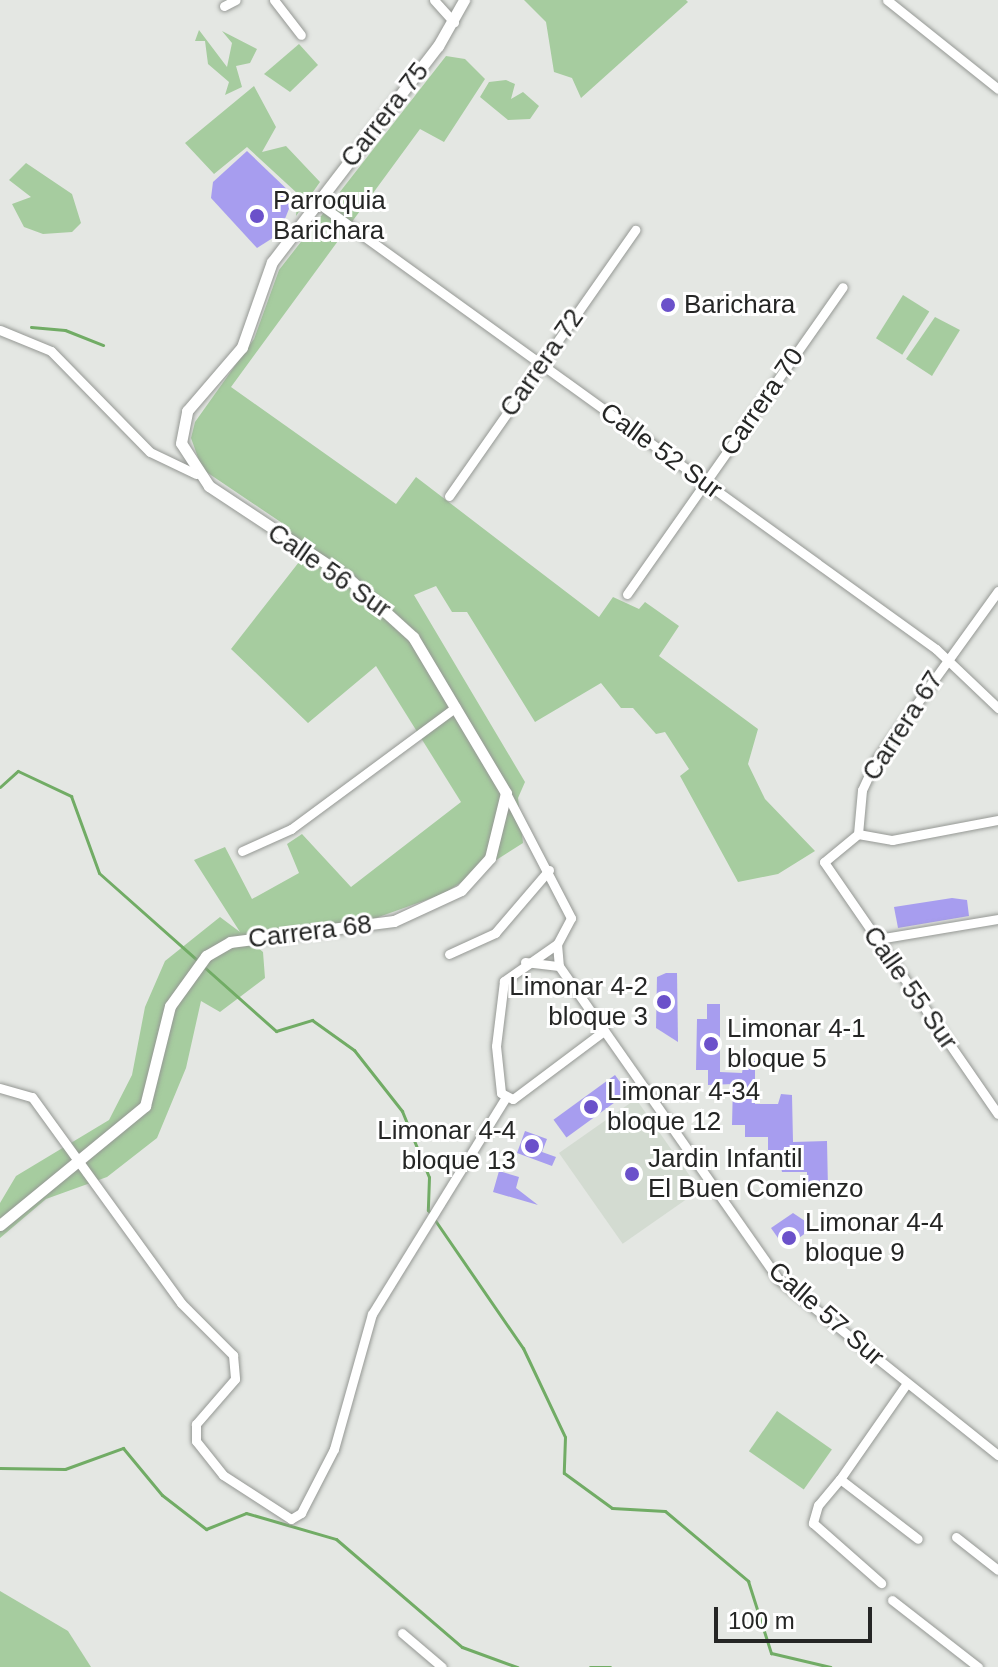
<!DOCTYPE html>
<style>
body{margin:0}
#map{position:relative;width:998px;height:1667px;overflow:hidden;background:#e4e7e3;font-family:Arial,sans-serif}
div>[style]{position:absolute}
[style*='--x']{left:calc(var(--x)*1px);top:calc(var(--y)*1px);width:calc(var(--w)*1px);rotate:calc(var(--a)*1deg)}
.built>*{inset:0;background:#d3dbd1;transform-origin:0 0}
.green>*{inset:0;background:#a6cc9f;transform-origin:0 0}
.stream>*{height:3px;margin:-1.5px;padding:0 1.5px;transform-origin:1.5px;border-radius:1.5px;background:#71ac65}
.building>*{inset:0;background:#a79def;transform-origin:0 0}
.roads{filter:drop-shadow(0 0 2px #959894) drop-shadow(0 0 2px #959894)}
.minor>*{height:9px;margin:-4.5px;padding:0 4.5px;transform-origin:4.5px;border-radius:4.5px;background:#fff}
.tertiary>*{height:11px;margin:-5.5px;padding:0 5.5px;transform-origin:5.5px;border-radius:5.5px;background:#fff}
.dots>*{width:22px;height:22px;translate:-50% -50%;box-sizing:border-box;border:4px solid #fff;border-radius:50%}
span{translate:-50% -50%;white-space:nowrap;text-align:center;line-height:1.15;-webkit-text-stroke:6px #fff;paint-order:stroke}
.street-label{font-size:26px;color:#252625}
.poi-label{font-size:26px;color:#252625}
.left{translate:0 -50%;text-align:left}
.right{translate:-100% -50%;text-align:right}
.scale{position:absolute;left:714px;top:1607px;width:158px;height:36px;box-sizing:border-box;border:4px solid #252625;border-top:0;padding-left:10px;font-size:24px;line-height:28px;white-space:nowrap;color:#252625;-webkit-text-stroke:6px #fff;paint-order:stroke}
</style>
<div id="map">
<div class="built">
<div style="left:636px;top:1099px;width:111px;height:94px;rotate:55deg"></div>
</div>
<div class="green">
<div style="clip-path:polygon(524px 0,686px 0,688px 2px,581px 98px,572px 78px,554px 72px,546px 22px)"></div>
<div style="clip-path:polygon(199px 30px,227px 67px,232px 43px,222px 31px,257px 49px,250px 63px,236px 66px,242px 87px,225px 95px,229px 82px,208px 64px,205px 41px,195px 41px)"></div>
<div style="clip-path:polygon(299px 44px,318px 65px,290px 92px,264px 74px)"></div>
<div style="clip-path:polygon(446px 56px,465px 59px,485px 79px,444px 142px,420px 129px,231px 387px,396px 504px,416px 477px,599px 617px,613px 597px,639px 609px,645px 602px,679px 626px,659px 656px,758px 729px,748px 764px,765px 799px,815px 851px,778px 874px,738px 882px,680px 776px,689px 769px,665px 732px,656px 734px,633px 708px,621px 708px,601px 683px,535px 722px,467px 612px,452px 612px,436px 586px,414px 595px,525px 782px,518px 798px,523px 843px,443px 894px,362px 923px,246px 938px,263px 952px,265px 978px,220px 1012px,201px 1001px,186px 1068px,157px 1138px,107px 1177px,46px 1199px,0 1238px,0 1203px,16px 1176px,109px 1120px,132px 1075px,145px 1007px,165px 961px,220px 917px,240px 932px,194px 860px,225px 847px,252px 899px,299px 873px,287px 844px,302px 834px,351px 887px,461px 802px,376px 666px,308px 723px,231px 649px,299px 562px,288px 527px,202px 469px,191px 438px,195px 422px,254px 339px,279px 270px)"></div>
<div style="clip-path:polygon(506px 80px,515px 84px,511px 99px,523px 92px,539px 106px,530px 119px,508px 120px,480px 97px,489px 82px)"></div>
<div style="clip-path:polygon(254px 86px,276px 127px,262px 152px,286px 146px,320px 182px,296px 216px,298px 194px,247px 147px,214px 174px,185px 143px)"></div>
<div style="clip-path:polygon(26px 163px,72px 194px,81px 223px,72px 232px,43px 234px,24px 227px,12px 204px,31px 197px,9px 180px)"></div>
<div style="left:903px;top:295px;width:31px;height:51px;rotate:32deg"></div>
<div style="clip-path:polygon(935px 317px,960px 330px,932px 376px,906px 359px)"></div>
<div style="left:777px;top:1411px;width:67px;height:49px;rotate:35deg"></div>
<div style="clip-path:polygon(0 1591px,68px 1631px,91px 1667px,0 1667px)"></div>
</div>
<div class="stream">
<div style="--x:31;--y:327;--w:34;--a:5"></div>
<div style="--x:65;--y:330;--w:41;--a:21.5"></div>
<div style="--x:0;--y:787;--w:24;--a:-42"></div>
<div style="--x:18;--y:771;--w:59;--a:25.3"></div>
<div style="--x:71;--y:796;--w:82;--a:70"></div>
<div style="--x:99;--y:873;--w:132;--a:41.6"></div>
<div style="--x:203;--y:966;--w:98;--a:41.7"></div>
<div style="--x:276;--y:1031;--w:38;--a:-17"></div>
<div style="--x:312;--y:1020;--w:52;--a:35.5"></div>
<div style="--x:354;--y:1050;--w:78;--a:51.8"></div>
<div style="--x:402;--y:1111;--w:71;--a:67.8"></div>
<div style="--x:429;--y:1177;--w:33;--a:92"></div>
<div style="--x:428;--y:1210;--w:168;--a:55.5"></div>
<div style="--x:523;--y:1348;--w:98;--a:64.7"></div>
<div style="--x:565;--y:1437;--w:36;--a:92"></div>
<div style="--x:564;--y:1473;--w:59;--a:36.1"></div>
<div style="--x:612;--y:1508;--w:53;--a:3.2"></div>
<div style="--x:665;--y:1511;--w:109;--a:40.1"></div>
<div style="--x:748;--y:1581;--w:76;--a:72.3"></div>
<div style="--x:771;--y:1653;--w:61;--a:13.3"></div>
<div style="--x:0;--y:1468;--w:65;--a:0.9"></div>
<div style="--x:65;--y:1469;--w:62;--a:-19.9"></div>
<div style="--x:123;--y:1448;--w:61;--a:50.3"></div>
<div style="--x:162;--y:1495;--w:56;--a:37.7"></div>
<div style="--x:206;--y:1529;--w:43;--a:-21.8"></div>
<div style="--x:246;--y:1513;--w:94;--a:16.1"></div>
<div style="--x:336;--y:1539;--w:166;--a:40.6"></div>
<div style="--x:462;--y:1647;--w:59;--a:20"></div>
<div style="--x:590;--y:1667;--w:20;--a:0"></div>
</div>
<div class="building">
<div style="clip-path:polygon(247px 151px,294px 196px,279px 234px,257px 248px,211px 198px,213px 182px)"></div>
<div style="clip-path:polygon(952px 898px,967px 900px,969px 916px,898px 928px,894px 907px)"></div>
<div style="clip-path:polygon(666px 973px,677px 973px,678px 1042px,656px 1028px,657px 977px)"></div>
<div style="clip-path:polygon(707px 1004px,720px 1004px,720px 1072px,742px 1073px,744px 1061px,755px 1061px,755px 1104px,778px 1104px,781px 1094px,792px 1095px,793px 1142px,827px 1141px,828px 1189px,807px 1189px,807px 1172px,782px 1172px,779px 1158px,768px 1158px,768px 1137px,745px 1137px,745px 1125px,732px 1125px,733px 1084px,708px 1085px,708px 1070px,696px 1070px,697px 1019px,707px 1019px)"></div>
<div style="left:615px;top:1075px;width:22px;height:76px;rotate:54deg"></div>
<div style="clip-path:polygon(525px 1131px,547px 1139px,542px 1152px,556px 1157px,552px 1166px,517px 1153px)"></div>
<div style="clip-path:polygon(499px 1171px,519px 1177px,516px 1188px,538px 1205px,493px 1192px)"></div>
<div style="clip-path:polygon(793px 1213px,814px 1227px,785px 1248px,771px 1228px)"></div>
</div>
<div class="roads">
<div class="minor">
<div style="--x:274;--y:0;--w:44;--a:52.4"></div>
<div style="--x:434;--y:0;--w:30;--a:48"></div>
<div style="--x:887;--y:0;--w:142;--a:38.7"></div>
<div style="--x:224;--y:6;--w:13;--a:-27"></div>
<div style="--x:318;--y:203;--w:762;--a:35.82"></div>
<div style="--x:936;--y:649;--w:86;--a:43.6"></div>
<div style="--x:0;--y:330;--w:55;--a:22.4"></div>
<div style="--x:51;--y:351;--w:141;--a:45.6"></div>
<div style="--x:150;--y:452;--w:51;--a:25.6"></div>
<div style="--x:449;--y:496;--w:325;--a:-55"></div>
<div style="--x:998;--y:591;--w:208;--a:125.8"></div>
<div style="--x:876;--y:760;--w:33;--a:115"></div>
<div style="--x:862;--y:790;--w:44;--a:95.2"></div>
<div style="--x:858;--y:834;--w:44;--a:140.5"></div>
<div style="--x:824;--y:862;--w:306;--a:55.4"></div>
<div style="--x:627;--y:594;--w:375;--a:-54.9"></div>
<div style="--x:506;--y:793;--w:141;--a:62.5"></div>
<div style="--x:571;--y:918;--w:30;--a:118"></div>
<div style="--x:557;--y:944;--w:65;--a:145.1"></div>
<div style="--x:504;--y:981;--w:65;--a:97"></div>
<div style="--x:496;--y:1046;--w:47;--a:83.9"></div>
<div style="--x:501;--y:1093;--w:13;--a:27"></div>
<div style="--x:513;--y:1099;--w:114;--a:-36.8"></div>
<div style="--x:858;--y:834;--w:35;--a:10"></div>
<div style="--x:892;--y:840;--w:108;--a:-10.7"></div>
<div style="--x:242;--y:851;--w:54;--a:-24.2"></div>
<div style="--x:291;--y:829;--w:205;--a:-36.5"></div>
<div style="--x:878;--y:939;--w:122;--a:-9.5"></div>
<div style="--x:557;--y:944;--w:22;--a:85"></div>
<div style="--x:559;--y:966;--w:382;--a:55"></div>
<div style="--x:778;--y:1279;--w:282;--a:38.7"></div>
<div style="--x:449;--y:954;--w:51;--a:-24.5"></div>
<div style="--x:495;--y:933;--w:83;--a:-49.4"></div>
<div style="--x:525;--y:962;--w:34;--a:7"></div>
<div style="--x:0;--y:1088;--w:33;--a:16"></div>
<div style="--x:32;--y:1097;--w:254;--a:54.1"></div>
<div style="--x:181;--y:1303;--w:74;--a:45"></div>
<div style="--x:233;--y:1355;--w:24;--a:85"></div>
<div style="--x:235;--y:1379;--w:60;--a:130.9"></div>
<div style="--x:196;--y:1424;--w:17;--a:90"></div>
<div style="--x:196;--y:1441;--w:43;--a:51.5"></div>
<div style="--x:223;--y:1475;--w:81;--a:32.9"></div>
<div style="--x:291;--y:1519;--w:12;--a:-31"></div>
<div style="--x:301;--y:1513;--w:72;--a:-62.7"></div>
<div style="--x:334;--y:1449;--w:140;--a:-74.3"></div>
<div style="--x:372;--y:1314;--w:255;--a:-58.3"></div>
<div style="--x:907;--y:1383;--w:117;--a:124.9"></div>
<div style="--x:840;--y:1479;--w:98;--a:37.6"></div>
<div style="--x:840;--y:1479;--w:34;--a:130"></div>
<div style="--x:818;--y:1505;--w:19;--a:106"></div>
<div style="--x:813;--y:1523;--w:91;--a:41.4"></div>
<div style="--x:956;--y:1537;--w:53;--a:38.2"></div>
<div style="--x:892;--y:1600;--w:109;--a:37.9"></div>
<div style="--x:402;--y:1633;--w:52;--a:40.4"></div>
</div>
<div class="tertiary">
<div style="--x:0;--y:1225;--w:188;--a:-39.4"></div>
<div style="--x:145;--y:1106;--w:103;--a:-76"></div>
<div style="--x:170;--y:1006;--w:62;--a:-54.2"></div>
<div style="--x:206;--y:956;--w:28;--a:-30"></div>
<div style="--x:230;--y:942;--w:165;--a:-7.3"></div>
<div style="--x:394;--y:921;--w:74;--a:-24.8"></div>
<div style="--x:461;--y:890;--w:43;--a:-47.8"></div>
<div style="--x:490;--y:858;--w:67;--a:-76.2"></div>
<div style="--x:506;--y:793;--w:182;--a:-120.8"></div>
<div style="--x:413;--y:637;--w:88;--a:-137.8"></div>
<div style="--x:348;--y:578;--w:167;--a:-146.5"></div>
<div style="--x:209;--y:486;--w:51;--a:-123.1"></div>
<div style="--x:181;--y:443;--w:33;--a:-79"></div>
<div style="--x:187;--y:411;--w:84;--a:-49.3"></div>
<div style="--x:242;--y:347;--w:90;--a:-70.6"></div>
<div style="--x:272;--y:262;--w:272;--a:-52.5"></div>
<div style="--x:438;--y:46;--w:53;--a:-60.5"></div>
</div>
</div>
<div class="dots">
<div style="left:257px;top:216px;background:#6b51ca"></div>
<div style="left:668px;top:305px;background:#6b51ca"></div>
<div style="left:664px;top:1002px;background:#6b51ca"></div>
<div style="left:711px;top:1044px;background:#6b51ca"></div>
<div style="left:591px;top:1107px;background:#6b51ca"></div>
<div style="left:532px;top:1146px;background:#6b51ca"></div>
<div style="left:632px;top:1174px;background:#6b51ca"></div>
<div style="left:789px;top:1238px;background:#6b51ca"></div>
</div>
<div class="street-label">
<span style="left:385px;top:115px;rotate:-52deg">Carrera 75</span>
<span style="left:542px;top:363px;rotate:-55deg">Carrera 72</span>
<span style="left:762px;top:402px;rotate:-55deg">Carrera 70</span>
<span style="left:661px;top:451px;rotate:36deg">Calle 52 Sur</span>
<span style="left:329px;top:571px;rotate:35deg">Calle 56 Sur</span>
<span style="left:903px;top:726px;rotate:-57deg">Carrera 67</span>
<span style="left:310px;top:932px;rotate:-7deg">Carrera 68</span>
<span style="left:910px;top:988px;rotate:55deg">Calle 55 Sur</span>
<span style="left:826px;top:1314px;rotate:41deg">Calle 57 Sur</span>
</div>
<div class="poi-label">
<span class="left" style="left:273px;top:216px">Parroquia<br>Barichara</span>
<span class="left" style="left:684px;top:305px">Barichara</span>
<span class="right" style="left:648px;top:1002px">Limonar 4-2<br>bloque 3</span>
<span class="left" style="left:727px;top:1044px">Limonar 4-1<br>bloque 5</span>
<span class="left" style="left:607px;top:1107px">Limonar 4-34<br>bloque 12</span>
<span class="right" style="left:516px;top:1146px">Limonar 4-4<br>bloque 13</span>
<span class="left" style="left:648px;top:1174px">Jardin Infantil<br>El Buen Comienzo</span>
<span class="left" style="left:805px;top:1238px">Limonar 4-4<br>bloque 9</span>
</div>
<div class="scale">100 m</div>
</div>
